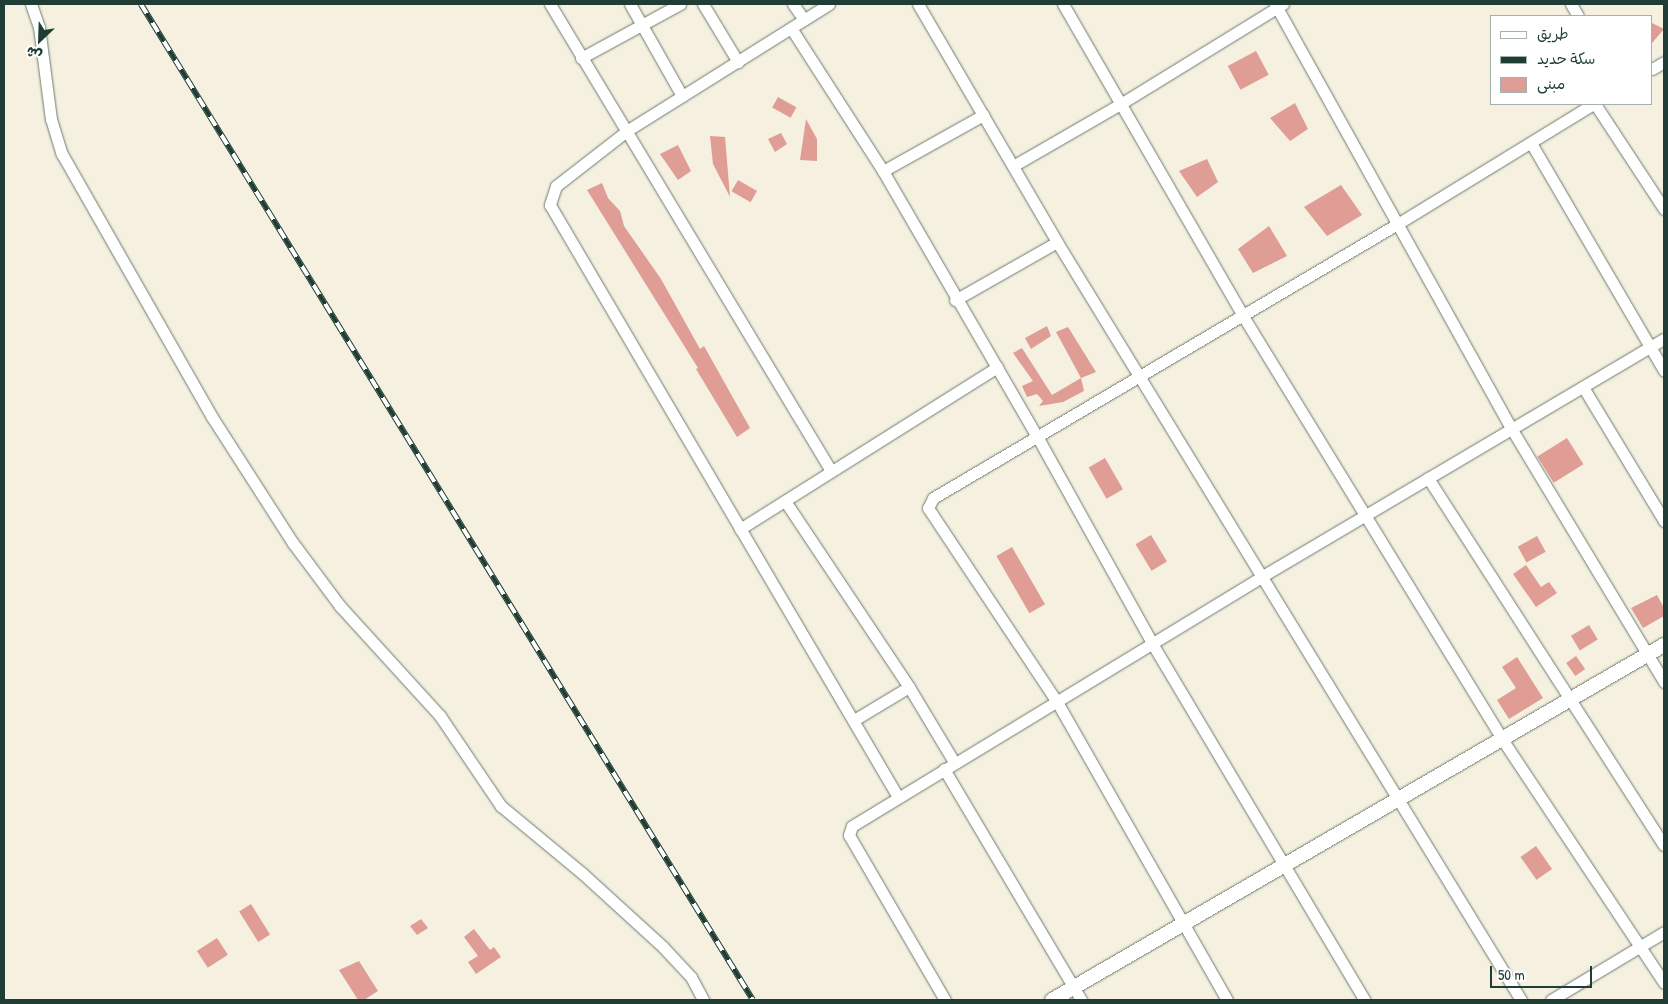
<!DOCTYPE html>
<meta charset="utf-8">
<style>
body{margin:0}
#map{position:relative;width:1668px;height:1004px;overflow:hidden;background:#f5f0df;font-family:"Patrick Hand","Playpen Sans Arabic",sans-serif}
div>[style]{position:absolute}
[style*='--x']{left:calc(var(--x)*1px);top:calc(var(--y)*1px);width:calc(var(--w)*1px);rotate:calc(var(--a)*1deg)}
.building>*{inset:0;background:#df9d95;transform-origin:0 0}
.roads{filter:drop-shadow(0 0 1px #6a7c70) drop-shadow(0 0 1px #6a7c70)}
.minor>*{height:11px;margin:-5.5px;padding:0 5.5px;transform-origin:5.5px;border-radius:5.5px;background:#fff}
.tertiary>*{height:14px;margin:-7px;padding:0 7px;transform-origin:7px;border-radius:7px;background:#fff}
.rail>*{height:5.5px;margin-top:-2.75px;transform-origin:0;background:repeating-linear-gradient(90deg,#fff 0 11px,#1f3d34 0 22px);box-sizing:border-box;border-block:1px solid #1f3d34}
span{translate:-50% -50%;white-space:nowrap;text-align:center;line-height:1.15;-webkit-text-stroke:5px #fff;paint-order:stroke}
.frame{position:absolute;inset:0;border:5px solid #1f3d34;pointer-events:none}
.legend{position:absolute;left:1490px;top:15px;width:162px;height:90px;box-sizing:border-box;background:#fff;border:1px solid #a5b1ae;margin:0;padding:6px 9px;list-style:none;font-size:15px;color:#1f3d34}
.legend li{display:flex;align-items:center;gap:10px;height:25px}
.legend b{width:25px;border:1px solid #a5b1ae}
.north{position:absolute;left:15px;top:15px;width:50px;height:50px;-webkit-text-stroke:4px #fff;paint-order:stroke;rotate:204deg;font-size:14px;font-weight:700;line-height:20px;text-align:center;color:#1f3d34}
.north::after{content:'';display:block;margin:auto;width:18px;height:22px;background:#1f3d34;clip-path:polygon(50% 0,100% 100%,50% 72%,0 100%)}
.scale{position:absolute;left:1490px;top:966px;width:102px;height:22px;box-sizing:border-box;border:2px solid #1f3d34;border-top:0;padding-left:6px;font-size:15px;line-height:18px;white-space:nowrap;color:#1f3d34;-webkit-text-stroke:4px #fff;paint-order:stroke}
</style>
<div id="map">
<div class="building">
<div style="clip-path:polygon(1652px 23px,1664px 29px,1652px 43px)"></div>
<div style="left:1256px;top:51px;width:27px;height:32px;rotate:62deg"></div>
<div style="left:778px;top:97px;width:21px;height:12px;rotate:29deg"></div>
<div style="clip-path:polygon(1295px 103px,1308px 129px,1290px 141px,1270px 118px)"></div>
<div style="clip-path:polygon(806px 119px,817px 139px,817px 161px,800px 160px)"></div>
<div style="clip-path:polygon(781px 133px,787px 144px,775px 152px,768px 139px)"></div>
<div style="clip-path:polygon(710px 136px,725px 137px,730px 197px,713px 164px)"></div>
<div style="clip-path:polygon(678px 145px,691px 171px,678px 180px,660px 154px)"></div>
<div style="clip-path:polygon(1207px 159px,1218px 182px,1197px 197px,1179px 171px)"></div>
<div style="left:738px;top:180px;width:22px;height:13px;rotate:30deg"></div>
<div style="clip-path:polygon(602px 183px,608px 198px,620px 211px,624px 226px,661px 279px,700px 349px,704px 346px,750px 428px,737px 437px,696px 369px,698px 368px,587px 190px)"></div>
<div style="clip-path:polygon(1341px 185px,1362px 215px,1327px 236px,1304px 207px)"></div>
<div style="clip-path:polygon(1269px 226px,1287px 256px,1253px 273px,1238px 249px)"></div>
<div style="clip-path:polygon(1047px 326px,1051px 336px,1031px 349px,1025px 338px)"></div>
<div style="clip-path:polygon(1068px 327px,1096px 372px,1081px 378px,1056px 332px)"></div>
<div style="clip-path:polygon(1022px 348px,1052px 395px,1081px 378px,1084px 391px,1063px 402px,1039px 406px,1043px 401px,1037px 394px,1027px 397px,1022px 386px,1033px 381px,1013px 353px)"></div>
<div style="left:1567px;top:438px;width:31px;height:35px;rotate:58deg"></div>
<div style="left:1105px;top:458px;width:36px;height:19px;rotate:60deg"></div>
<div style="left:1151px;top:535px;width:31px;height:18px;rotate:59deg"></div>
<div style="left:1537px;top:536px;width:18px;height:22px;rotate:61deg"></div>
<div style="left:1012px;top:547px;width:66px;height:18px;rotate:60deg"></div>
<div style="clip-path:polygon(1526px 565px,1541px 587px,1549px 582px,1557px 593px,1536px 607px,1513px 574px)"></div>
<div style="clip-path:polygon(1657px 595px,1664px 608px,1664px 616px,1643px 628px,1631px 608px)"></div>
<div style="left:1589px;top:625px;width:17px;height:21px;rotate:59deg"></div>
<div style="left:1576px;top:656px;width:16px;height:12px;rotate:55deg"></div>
<div style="clip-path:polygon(1517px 657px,1543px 698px,1509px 719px,1497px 700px,1516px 688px,1502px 667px)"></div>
<div style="left:1536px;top:846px;width:28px;height:19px;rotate:55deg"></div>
<div style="left:251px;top:904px;width:36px;height:14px;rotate:58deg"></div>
<div style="clip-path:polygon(421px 919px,428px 928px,417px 935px,410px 926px)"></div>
<div style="clip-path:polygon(474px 929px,490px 950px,494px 947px,501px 957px,476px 974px,468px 962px,478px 956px,464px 937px)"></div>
<div style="left:217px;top:938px;width:20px;height:24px;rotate:57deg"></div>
<div style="clip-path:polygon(359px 961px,378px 991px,364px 1000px,358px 1000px,339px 970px)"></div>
</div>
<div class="roads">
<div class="minor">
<div style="--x:31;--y:4;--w:24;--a:71"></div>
<div style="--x:39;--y:27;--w:93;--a:82.6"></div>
<div style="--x:51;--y:119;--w:37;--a:73"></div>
<div style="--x:62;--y:154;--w:303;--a:60.3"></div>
<div style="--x:212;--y:417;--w:150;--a:57.3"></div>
<div style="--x:293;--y:543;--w:79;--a:53.3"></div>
<div style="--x:340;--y:606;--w:149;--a:47.7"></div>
<div style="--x:440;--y:716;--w:109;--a:55.9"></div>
<div style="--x:501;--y:806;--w:105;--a:39.6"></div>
<div style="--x:582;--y:873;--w:110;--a:42.4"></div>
<div style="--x:663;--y:947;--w:41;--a:47"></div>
<div style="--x:691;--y:977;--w:26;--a:62"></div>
<div style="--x:550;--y:4;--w:545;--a:58.96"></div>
<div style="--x:630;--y:4;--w:106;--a:60.5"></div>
<div style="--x:703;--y:4;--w:68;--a:58.9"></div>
<div style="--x:793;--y:4;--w:19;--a:55"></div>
<div style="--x:829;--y:4;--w:237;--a:147.9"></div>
<div style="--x:628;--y:130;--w:91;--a:142.1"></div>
<div style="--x:556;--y:186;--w:20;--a:108"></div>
<div style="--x:550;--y:205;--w:687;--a:59.55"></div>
<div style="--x:918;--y:4;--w:276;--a:59.7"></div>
<div style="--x:1057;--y:242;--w:889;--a:58.53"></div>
<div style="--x:1063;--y:4;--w:360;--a:60"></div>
<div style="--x:1243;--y:316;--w:496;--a:58.5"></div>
<div style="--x:1502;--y:739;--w:293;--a:56.4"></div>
<div style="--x:1275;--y:4;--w:485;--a:60.9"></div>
<div style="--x:1511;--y:428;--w:297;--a:58.9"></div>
<div style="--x:1571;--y:4;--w:14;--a:60"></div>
<div style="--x:791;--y:28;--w:170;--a:57.2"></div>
<div style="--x:883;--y:171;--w:309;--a:59.9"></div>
<div style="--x:1038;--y:438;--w:237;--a:60.9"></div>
<div style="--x:1153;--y:645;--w:413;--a:59.2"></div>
<div style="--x:581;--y:58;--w:113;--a:-28.6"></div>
<div style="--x:1652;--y:69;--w:14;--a:-30"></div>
<div style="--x:1595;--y:104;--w:126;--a:56.7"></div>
<div style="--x:1531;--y:143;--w:264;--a:59.7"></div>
<div style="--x:1013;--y:166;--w:126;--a:-30"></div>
<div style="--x:1122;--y:103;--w:189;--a:-31.6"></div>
<div style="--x:883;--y:171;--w:115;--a:-29.2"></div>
<div style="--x:955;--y:300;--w:117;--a:-29.6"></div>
<div style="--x:1583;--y:387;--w:157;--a:58.8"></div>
<div style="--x:1428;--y:478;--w:436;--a:57.3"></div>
<div style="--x:785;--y:501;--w:224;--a:56.3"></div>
<div style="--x:909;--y:687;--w:87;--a:59"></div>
<div style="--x:740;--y:529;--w:304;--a:-32.2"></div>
<div style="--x:854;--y:720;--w:64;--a:-31"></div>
<div style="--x:944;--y:769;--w:269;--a:59.3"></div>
<div style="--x:945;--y:1000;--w:191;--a:-120.2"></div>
<div style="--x:849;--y:835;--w:9;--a:-72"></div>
<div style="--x:852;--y:826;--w:479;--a:-31.3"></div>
<div style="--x:1261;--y:577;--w:468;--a:-30.6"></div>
<div style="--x:1227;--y:1000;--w:343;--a:-119.7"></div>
<div style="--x:1057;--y:702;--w:233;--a:-123.6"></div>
<div style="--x:928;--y:508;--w:11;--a:-63"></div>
<div style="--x:933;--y:498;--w:541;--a:-30.55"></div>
<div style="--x:1399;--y:223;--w:228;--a:-31.5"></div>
<div style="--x:1551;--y:1000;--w:132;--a:-31"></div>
</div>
<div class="tertiary">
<div style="--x:1052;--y:1000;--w:708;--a:-30.12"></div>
</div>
</div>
<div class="rail">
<div style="--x:141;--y:4;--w:1169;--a:58.43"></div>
</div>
<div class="frame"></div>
<ul class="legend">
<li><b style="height:6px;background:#fff"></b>طريق</li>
<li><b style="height:6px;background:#1f3d34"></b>سكة حديد</li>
<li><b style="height:14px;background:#df9d95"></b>مبنى</li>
</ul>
<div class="north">ش</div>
<div class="scale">50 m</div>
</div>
